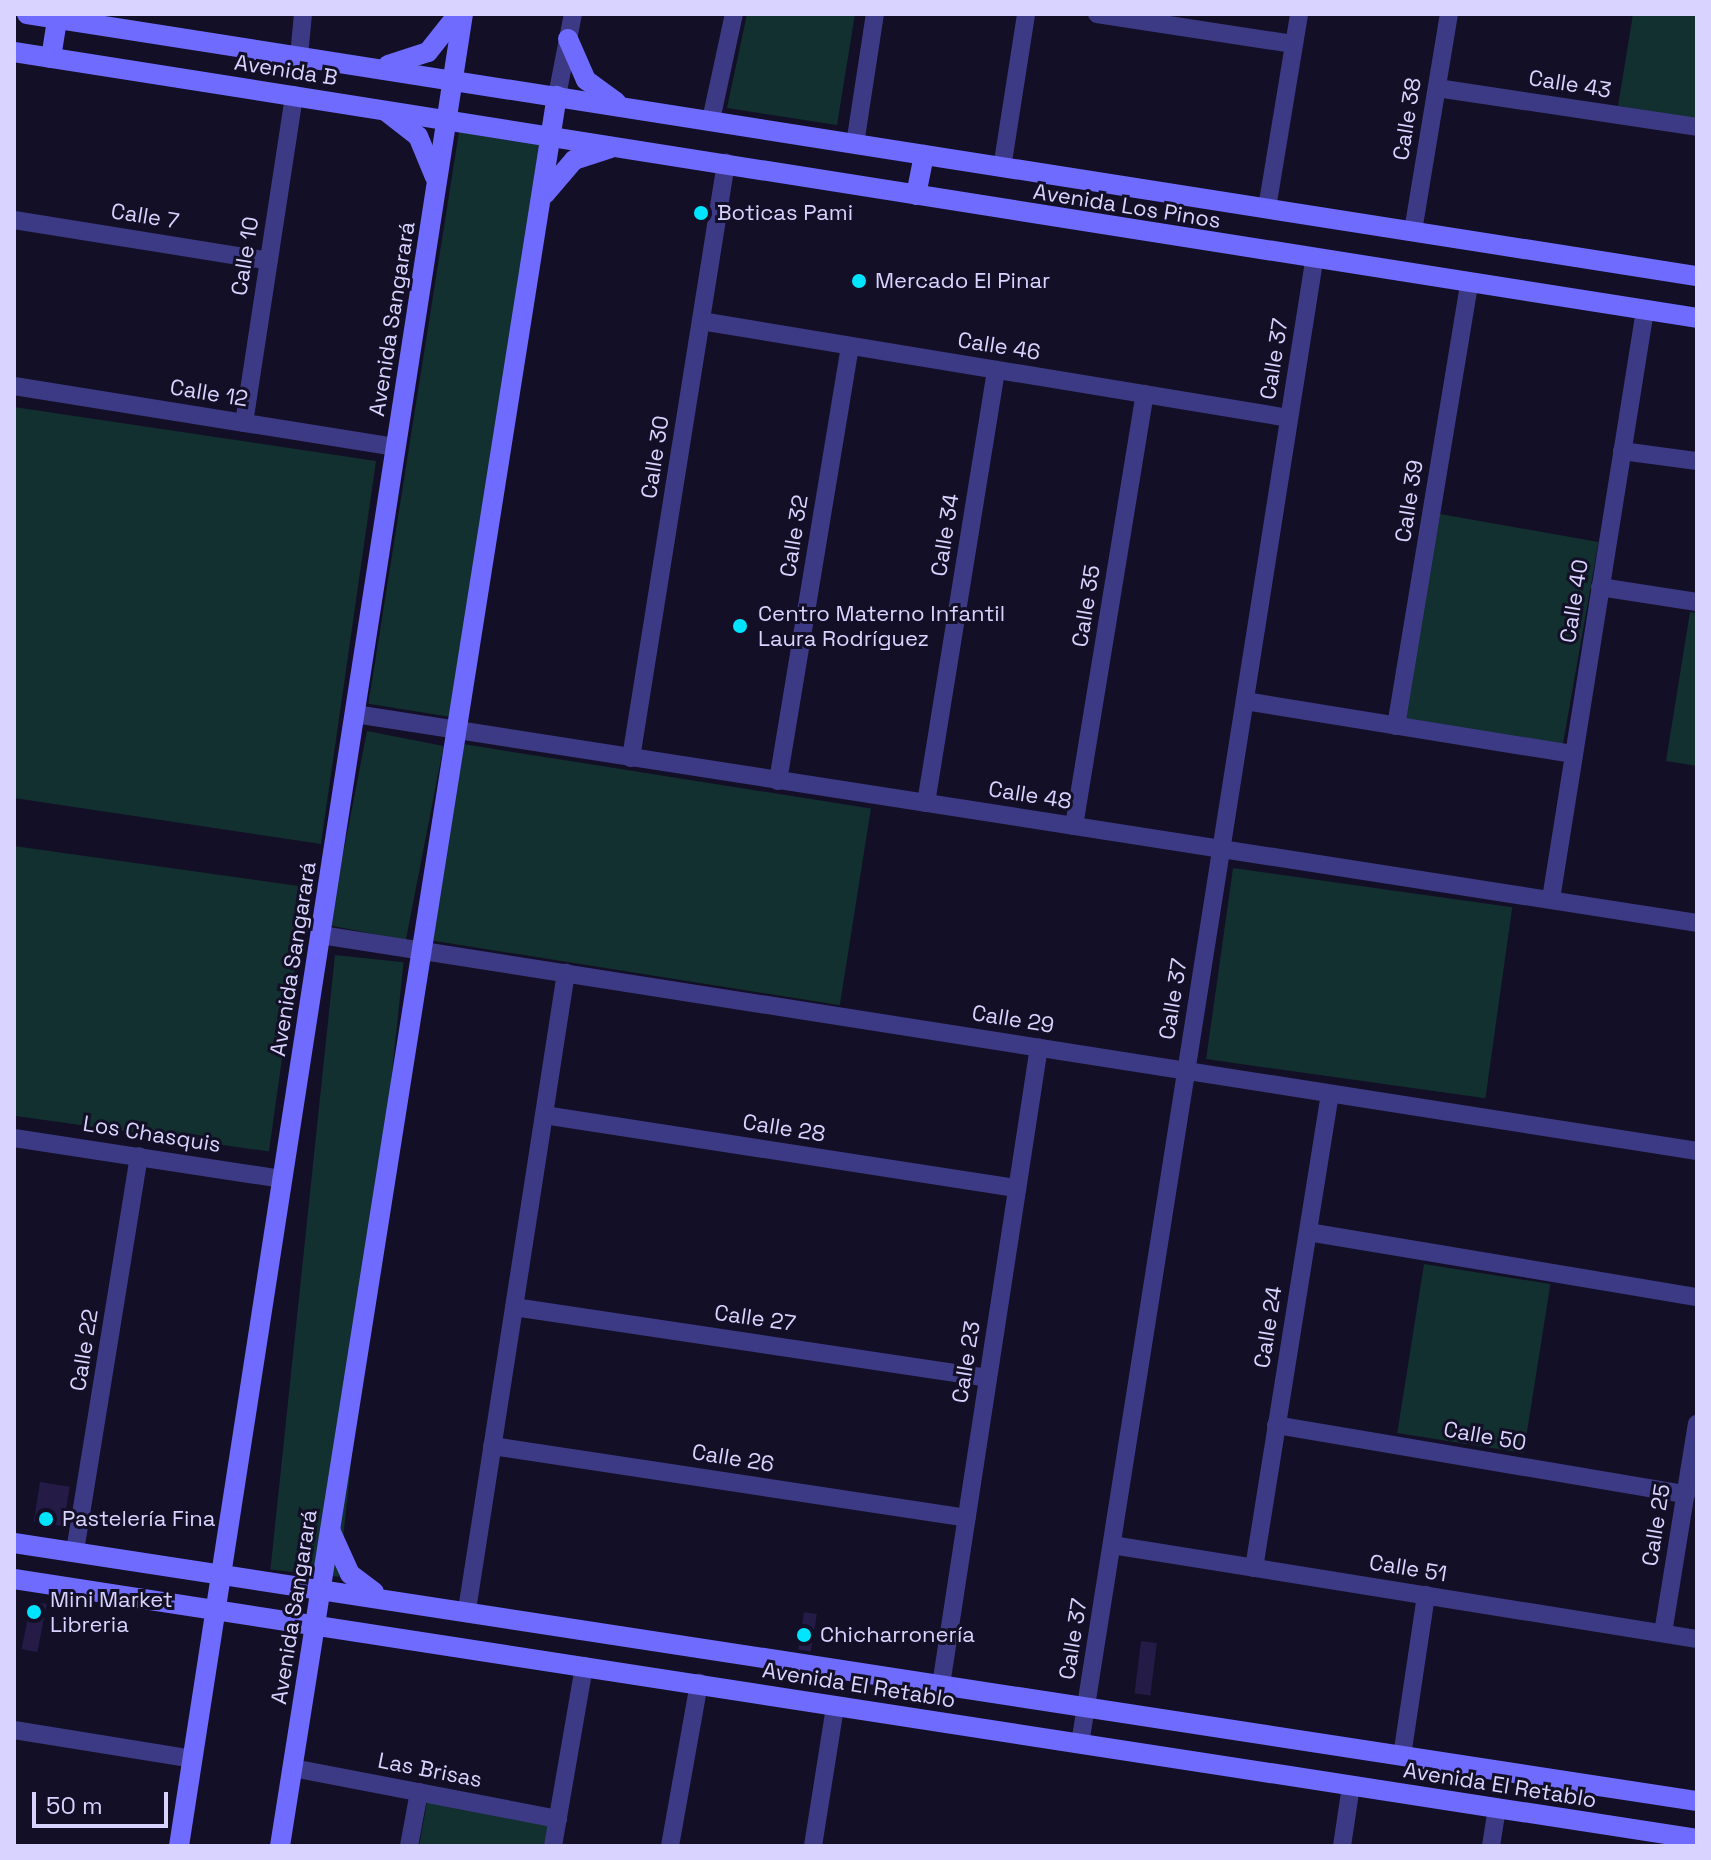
<!DOCTYPE html>
<meta charset="utf-8">
<style>
body{margin:0}
#map{position:relative;width:1711px;height:1860px;overflow:hidden;background:#130f26;font-family:"Space Grotesk",sans-serif}
div>[style]{position:absolute}
[style*='--x']{left:calc(var(--x)*1px);top:calc(var(--y)*1px);width:calc(var(--w)*1px);rotate:calc(var(--a)*1deg)}
.green>*{inset:0;background:#12302f;transform-origin:0 0}
.building>*{inset:0;background:#241b47;transform-origin:0 0}
.street>*{height:18px;margin:-9px;padding:0 9px;transform-origin:9px;border-radius:9px;background:#3d3a85}
.secondary>*{height:20px;margin:-10px;padding:0 10px;transform-origin:10px;border-radius:10px;background:#6f6bff}
.dots>*{width:22px;height:22px;translate:-50% -50%;box-sizing:border-box;border:4px solid #130f26;border-radius:50%}
span{translate:-50% -50%;white-space:nowrap;text-align:center;line-height:1.15;-webkit-text-stroke:6px #130f26;paint-order:stroke}
.street-label{font-size:22px;color:#d9d4ff}
.poi-label{font-size:22px;color:#d9d4ff}
.left{translate:0 -50%;text-align:left}
.frame{position:absolute;inset:0;border:16px solid #d9d4ff;pointer-events:none}
.scale{position:absolute;left:32px;top:1792px;width:136px;height:36px;box-sizing:border-box;border:4px solid #d9d4ff;border-top:0;padding-left:10px;font-size:24px;line-height:28px;white-space:nowrap;color:#d9d4ff;-webkit-text-stroke:6px #130f26;paint-order:stroke}
</style>
<div id="map">
<div class="green">
<div style="clip-path:polygon(747px 14px,855px 14px,837px 125px,727px 108px)"></div>
<div style="clip-path:polygon(1633px 14px,1697px 14px,1697px 119px,1618px 106px)"></div>
<div style="left:459px;top:132px;width:82px;height:579px;rotate:9deg"></div>
<div style="clip-path:polygon(14px 407px,376px 461px,321px 844px,14px 798px)"></div>
<div style="left:1440px;top:514px;width:161px;height:209px;rotate:10deg"></div>
<div style="clip-path:polygon(1690px 612px,1697px 613px,1697px 766px,1666px 761px)"></div>
<div style="left:367px;top:731px;width:78px;height:198px;rotate:11deg"></div>
<div style="left:463px;top:744px;width:413px;height:199px;rotate:9deg"></div>
<div style="left:14px;top:846px;width:295px;height:267px;rotate:8deg"></div>
<div style="left:1233px;top:868px;width:282px;height:193px;rotate:8deg"></div>
<div style="left:335px;top:955px;width:69px;height:618px;rotate:6deg"></div>
<div style="left:1424px;top:1264px;width:128px;height:171px;rotate:9deg"></div>
<div style="clip-path:polygon(427px 1802px,548px 1825px,544px 1846px,419px 1846px)"></div>
</div>
<div class="building">
<div style="left:40px;top:1482px;width:30px;height:40px;rotate:9deg"></div>
<div style="left:31px;top:1601px;width:16px;height:49px;rotate:11deg"></div>
<div style="left:804px;top:1612px;width:13px;height:38px;rotate:9deg"></div>
<div style="left:1141px;top:1641px;width:16px;height:53px;rotate:7deg"></div>
</div>
<div class="street">
<div style="--x:1097;--y:14;--w:199;--a:8.7"></div>
<div style="--x:299;--y:56;--w:42;--a:-84.6"></div>
<div style="--x:1437;--y:88;--w:263;--a:8.5"></div>
<div style="--x:557;--y:96;--w:84;--a:-79"></div>
<div style="--x:711;--y:120;--w:108;--a:-77.8"></div>
<div style="--x:855;--y:144;--w:132;--a:-81.3"></div>
<div style="--x:1002;--y:168;--w:156;--a:-81.1"></div>
<div style="--x:1267;--y:208;--w:197;--a:-80.6"></div>
<div style="--x:14;--y:220;--w:258;--a:9.1"></div>
<div style="--x:1413;--y:231;--w:220;--a:-80.6"></div>
<div style="--x:701;--y:321;--w:596;--a:9.37"></div>
<div style="--x:14;--y:386;--w:387;--a:9.1"></div>
<div style="--x:244;--y:423;--w:332;--a:-81.3"></div>
<div style="--x:1622;--y:451;--w:76;--a:7.6"></div>
<div style="--x:1600;--y:587;--w:98;--a:8.8"></div>
<div style="--x:1245;--y:701;--w:333;--a:9.2"></div>
<div style="--x:355;--y:714;--w:1358;--a:8.85"></div>
<div style="--x:1396;--y:726;--w:448;--a:-80.6"></div>
<div style="--x:631;--y:758;--w:603;--a:-80.93"></div>
<div style="--x:778;--y:781;--w:441;--a:-80.6"></div>
<div style="--x:926;--y:803;--w:439;--a:-80.8"></div>
<div style="--x:1074;--y:826;--w:438;--a:-80.7"></div>
<div style="--x:1551;--y:899;--w:596;--a:-80.93"></div>
<div style="--x:321;--y:935;--w:1393;--a:8.92"></div>
<div style="--x:544;--y:1115;--w:479;--a:8.8"></div>
<div style="--x:14;--y:1138;--w:272;--a:8.7"></div>
<div style="--x:1308;--y:1232;--w:394;--a:9.5"></div>
<div style="--x:514;--y:1307;--w:479;--a:8.5"></div>
<div style="--x:1276;--y:1425;--w:416;--a:9.6"></div>
<div style="--x:492;--y:1446;--w:480;--a:8.6"></div>
<div style="--x:1112;--y:1545;--w:593;--a:9.13"></div>
<div style="--x:75;--y:1551;--w:400;--a:-80.8"></div>
<div style="--x:1254;--y:1568;--w:480;--a:-80.9"></div>
<div style="--x:467;--y:1610;--w:645;--a:-81.17"></div>
<div style="--x:1663;--y:1633;--w:212;--a:-80.8"></div>
<div style="--x:941;--y:1685;--w:645;--a:-81.27"></div>
<div style="--x:14;--y:1730;--w:181;--a:9.2"></div>
<div style="--x:1080;--y:1744;--w:1501;--a:-81.03"></div>
<div style="--x:1402;--y:1756;--w:163;--a:-81.5"></div>
<div style="--x:293;--y:1768;--w:270;--a:10.9"></div>
<div style="--x:409;--y:1846;--w:55;--a:-79.5"></div>
<div style="--x:553;--y:1846;--w:183;--a:-80.2"></div>
<div style="--x:670;--y:1846;--w:166;--a:-79.9"></div>
<div style="--x:813;--y:1846;--w:141;--a:-81"></div>
<div style="--x:1342;--y:1846;--w:61;--a:-81.5"></div>
<div style="--x:1491;--y:1846;--w:37;--a:-81"></div>
</div>
<div class="secondary">
<div style="--x:27;--y:14;--w:1690;--a:8.92"></div>
<div style="--x:568;--y:39;--w:45;--a:66.3"></div>
<div style="--x:586;--y:80;--w:37;--a:36"></div>
<div style="--x:14;--y:52;--w:1704;--a:8.98"></div>
<div style="--x:51;--y:58;--w:39;--a:-81"></div>
<div style="--x:388;--y:65;--w:42;--a:-18"></div>
<div style="--x:428;--y:52;--w:48;--a:-51.7"></div>
<div style="--x:387;--y:112;--w:39;--a:38"></div>
<div style="--x:418;--y:136;--w:44;--a:67.5"></div>
<div style="--x:545;--y:194;--w:45;--a:-49.5"></div>
<div style="--x:574;--y:160;--w:38;--a:-18"></div>
<div style="--x:916;--y:195;--w:41;--a:-78.7"></div>
<div style="--x:331;--y:1532;--w:46;--a:65.7"></div>
<div style="--x:350;--y:1574;--w:30;--a:37"></div>
<div style="--x:14;--y:1543;--w:1703;--a:8.72"></div>
<div style="--x:14;--y:1579;--w:1703;--a:8.78"></div>
<div style="--x:179;--y:1846;--w:1854;--a:-81.19"></div>
<div style="--x:280;--y:1846;--w:1772;--a:-81.01"></div>
</div>
<div class="dots">
<div style="left:701px;top:213px;background:#00e5ff"></div>
<div style="left:859px;top:281px;background:#00e5ff"></div>
<div style="left:740px;top:626px;background:#00e5ff"></div>
<div style="left:46px;top:1519px;background:#00e5ff"></div>
<div style="left:34px;top:1612px;background:#00e5ff"></div>
<div style="left:804px;top:1635px;background:#00e5ff"></div>
</div>
<div class="street-label">
<span style="left:286px;top:70px;rotate:9deg">Avenida B</span>
<span style="left:1570px;top:84px;rotate:9deg">Calle 43</span>
<span style="left:1407px;top:119px;rotate:-81deg">Calle 38</span>
<span style="left:1127px;top:206px;rotate:9deg">Avenida Los Pinos</span>
<span style="left:145px;top:216px;rotate:9deg">Calle 7</span>
<span style="left:245px;top:256px;rotate:-81deg">Calle 10</span>
<span style="left:392px;top:319px;rotate:-81deg">Avenida Sangarará</span>
<span style="left:999px;top:346px;rotate:9deg">Calle 46</span>
<span style="left:1274px;top:359px;rotate:-81deg">Calle 37</span>
<span style="left:209px;top:393px;rotate:9deg">Calle 12</span>
<span style="left:655px;top:457px;rotate:-81deg">Calle 30</span>
<span style="left:1409px;top:501px;rotate:-81deg">Calle 39</span>
<span style="left:945px;top:535px;rotate:-81deg">Calle 34</span>
<span style="left:794px;top:536px;rotate:-81deg">Calle 32</span>
<span style="left:1574px;top:601px;rotate:-81deg">Calle 40</span>
<span style="left:1086px;top:606px;rotate:-81deg">Calle 35</span>
<span style="left:1030px;top:795px;rotate:9deg">Calle 48</span>
<span style="left:293px;top:959px;rotate:-81deg">Avenida Sangarará</span>
<span style="left:1173px;top:999px;rotate:-81deg">Calle 37</span>
<span style="left:1013px;top:1019px;rotate:9deg">Calle 29</span>
<span style="left:784px;top:1128px;rotate:9deg">Calle 28</span>
<span style="left:152px;top:1134px;rotate:9deg">Los Chasquis</span>
<span style="left:755px;top:1318px;rotate:8deg">Calle 27</span>
<span style="left:1268px;top:1327px;rotate:-81deg">Calle 24</span>
<span style="left:84px;top:1350px;rotate:-81deg">Calle 22</span>
<span style="left:966px;top:1362px;rotate:-81deg">Calle 23</span>
<span style="left:1485px;top:1436px;rotate:10deg">Calle 50</span>
<span style="left:733px;top:1458px;rotate:9deg">Calle 26</span>
<span style="left:1656px;top:1525px;rotate:-81deg">Calle 25</span>
<span style="left:1408px;top:1568px;rotate:9deg">Calle 51</span>
<span style="left:294px;top:1607px;rotate:-81deg">Avenida Sangarará</span>
<span style="left:1073px;top:1639px;rotate:-81deg">Calle 37</span>
<span style="left:859px;top:1685px;rotate:9deg">Avenida El Retablo</span>
<span style="left:430px;top:1770px;rotate:11deg">Las Brisas</span>
<span style="left:1500px;top:1785px;rotate:9deg">Avenida El Retablo</span>
</div>
<div class="poi-label">
<span class="left" style="left:717px;top:213px">Boticas Pami</span>
<span class="left" style="left:875px;top:281px">Mercado El Pinar</span>
<span class="left" style="left:758px;top:626px">Centro Materno Infantil<br>Laura Rodríguez</span>
<span class="left" style="left:62px;top:1519px">Pastelería Fina</span>
<span class="left" style="left:50px;top:1612px">Mini Market<br>Libreria</span>
<span class="left" style="left:820px;top:1635px">Chicharronería</span>
</div>
<div class="frame"></div>
<div class="scale">50 m</div>
</div>
